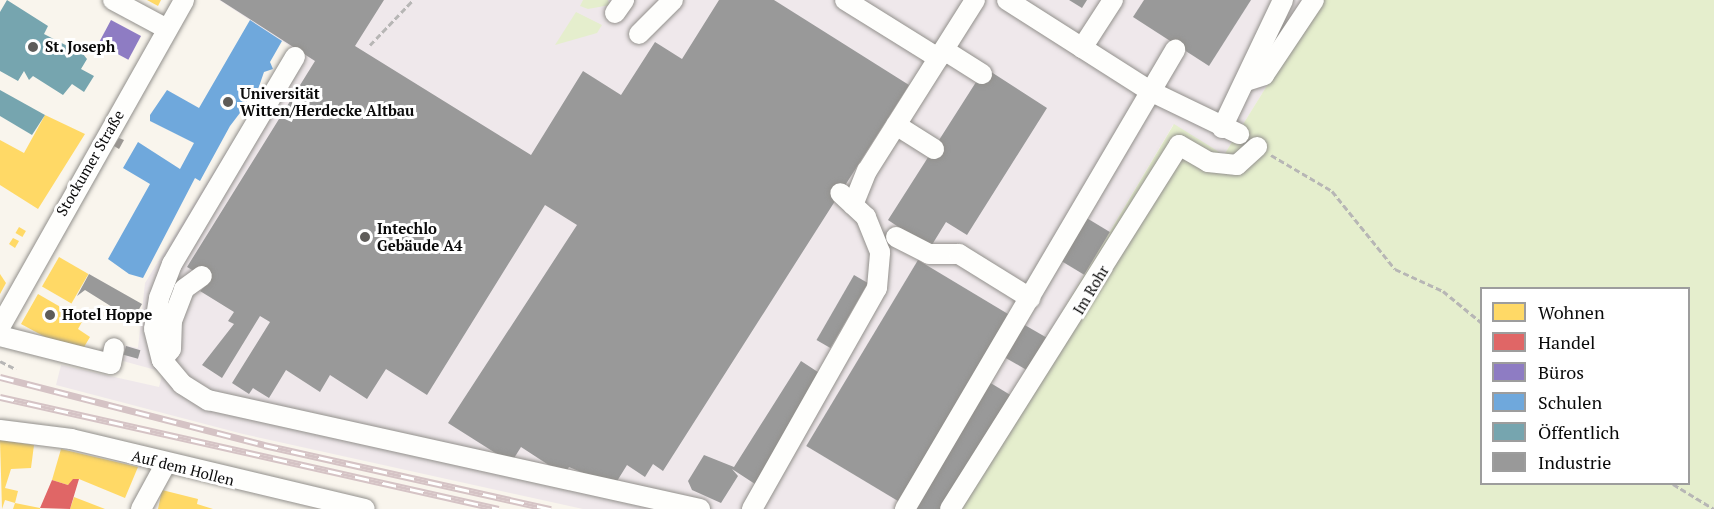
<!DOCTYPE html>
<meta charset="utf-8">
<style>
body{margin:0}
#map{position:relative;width:1714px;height:509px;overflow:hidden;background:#f9f5ed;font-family:"PT Serif",serif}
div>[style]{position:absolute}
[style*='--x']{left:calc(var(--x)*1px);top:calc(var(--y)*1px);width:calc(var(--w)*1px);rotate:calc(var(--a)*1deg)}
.industrial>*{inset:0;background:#efe8eb}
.green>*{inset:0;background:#e5eecd}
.homes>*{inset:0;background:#ffd966;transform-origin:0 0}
.shops>*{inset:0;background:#e06666}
.offices>*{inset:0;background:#8e7cc3;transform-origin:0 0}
.schools>*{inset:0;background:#6fa8dc}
.public>*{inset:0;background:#76a5af}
.industry>*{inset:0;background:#999;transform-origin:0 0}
.building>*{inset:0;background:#9c9894}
.path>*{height:3px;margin-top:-1.5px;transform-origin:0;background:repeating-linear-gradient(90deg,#b7b6b5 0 6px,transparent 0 9px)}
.roads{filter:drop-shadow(0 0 2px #92908c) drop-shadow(0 0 2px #92908c)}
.minor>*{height:20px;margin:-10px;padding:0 10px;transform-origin:10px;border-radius:10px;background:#fefefc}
.rail>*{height:7px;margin-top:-3.5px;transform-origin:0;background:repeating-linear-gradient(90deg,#fff 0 14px,#d5c3c5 0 28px);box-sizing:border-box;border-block:2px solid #d5c3c5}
.dots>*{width:16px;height:16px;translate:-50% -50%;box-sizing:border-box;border:3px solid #fff;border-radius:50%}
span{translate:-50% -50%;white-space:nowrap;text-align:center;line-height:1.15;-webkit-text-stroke:6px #fff;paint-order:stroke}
.poi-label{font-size:15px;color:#0a0a0a;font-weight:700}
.left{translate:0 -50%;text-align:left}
.street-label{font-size:15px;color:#0a0a0a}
.legend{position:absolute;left:1480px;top:287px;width:210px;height:198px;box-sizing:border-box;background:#fff;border:2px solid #9d9d9d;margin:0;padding:8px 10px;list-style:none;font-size:18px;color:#0a0a0a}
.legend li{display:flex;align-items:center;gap:12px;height:30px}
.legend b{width:30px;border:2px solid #9d9d9d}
</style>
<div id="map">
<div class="industrial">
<div style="clip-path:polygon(219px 0,1320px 0,1224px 155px,1173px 125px,944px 509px,583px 509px,243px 434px,56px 385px,61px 365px,159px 387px,163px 372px,123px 361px,121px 356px,123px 345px,138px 348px,145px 283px,291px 47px)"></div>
</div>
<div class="green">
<div style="clip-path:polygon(583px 0,608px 0,610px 5px,588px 9px,580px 6px)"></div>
<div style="clip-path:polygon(evenodd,1320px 0,1714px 0,1714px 509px,945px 509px,1174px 124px,1224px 155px,1320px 0,1482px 288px,1688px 288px,1688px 484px,1482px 484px,1482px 288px)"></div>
<div style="clip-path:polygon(576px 12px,602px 25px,597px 33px,555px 45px)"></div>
</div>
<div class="homes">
<div style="clip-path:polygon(147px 0,161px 0,158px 6px)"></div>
<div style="clip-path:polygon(45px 115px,85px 134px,38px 209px,0 185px,0 140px,24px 153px)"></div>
<div style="left:19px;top:227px;width:8px;height:7px;rotate:30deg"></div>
<div style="clip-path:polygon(13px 238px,19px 241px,15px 248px,9px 244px)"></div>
<div style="left:59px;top:257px;width:34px;height:34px;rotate:30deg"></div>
<div style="clip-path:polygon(0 274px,6px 283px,0 294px)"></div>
<div style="clip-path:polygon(38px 294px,83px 320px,78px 329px,90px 337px,84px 347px,47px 338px,21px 324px)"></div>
<div style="clip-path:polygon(0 440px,34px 445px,31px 468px,11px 469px,5px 488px,18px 491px,15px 503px,5px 500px,2px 509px)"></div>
<div style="clip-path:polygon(61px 449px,138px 467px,125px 498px,79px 479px,68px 485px,52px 480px)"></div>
<div style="clip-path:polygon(162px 490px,198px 499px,197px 504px,213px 509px,158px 509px)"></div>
<div style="clip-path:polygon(74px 497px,105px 509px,70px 509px)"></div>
<div style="clip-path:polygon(15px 503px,40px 508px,40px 509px,13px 509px)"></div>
</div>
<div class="shops">
<div style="clip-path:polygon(73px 479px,79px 479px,70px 509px,40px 508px,52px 480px,68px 485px)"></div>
</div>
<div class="offices">
<div style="left:111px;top:20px;width:34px;height:27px;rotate:28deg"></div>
</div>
<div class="schools">
<div style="clip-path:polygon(250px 20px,282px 41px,270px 62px,273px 69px,264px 72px,253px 104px,246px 105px,230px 126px,200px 181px,195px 178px,143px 278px,129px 274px,108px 259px,150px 184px,123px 168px,138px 142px,180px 169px,194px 143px,150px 121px,150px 115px,167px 90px,199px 108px)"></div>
</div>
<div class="public">
<div style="clip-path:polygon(7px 0,48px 26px,44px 34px,83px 54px,87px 59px,81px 69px,94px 76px,84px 92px,72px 84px,63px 95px,33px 76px,29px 80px,24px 71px,18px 81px,0 71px,0 12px)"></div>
<div style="clip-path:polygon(0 90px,45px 115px,32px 135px,0 116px)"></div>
</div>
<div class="industry">
<div style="clip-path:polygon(220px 0,384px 0,355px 46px,531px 155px,583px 71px,621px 95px,655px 42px,682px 59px,719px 0,774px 0,909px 85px,663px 471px,653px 464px,645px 477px,627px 465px,614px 486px,569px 467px,564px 475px,521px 447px,511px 463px,448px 423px,577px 225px,545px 205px,427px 395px,386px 369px,367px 399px,330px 375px,320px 392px,286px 370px,269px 398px,253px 388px,249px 394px,232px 383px,270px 322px,260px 316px,222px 378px,202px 365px,234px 324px,228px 321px,234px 312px,200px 291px,211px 281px,187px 267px,315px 61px)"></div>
<div style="clip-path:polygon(1069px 0,1087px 0,1082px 8px)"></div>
<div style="clip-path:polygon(1144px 0,1251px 0,1209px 66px,1133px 17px)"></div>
<div style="clip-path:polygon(985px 68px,1047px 108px,967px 235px,946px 222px,930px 248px,888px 220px)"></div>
<div style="left:1085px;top:217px;width:29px;height:50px;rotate:31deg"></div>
<div style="left:918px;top:260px;width:107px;height:217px;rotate:31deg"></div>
<div style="clip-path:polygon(89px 274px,142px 304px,133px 320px,85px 290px,77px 296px)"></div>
<div style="left:854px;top:275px;width:16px;height:75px;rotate:30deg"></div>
<div style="left:1023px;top:324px;width:28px;height:38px;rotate:30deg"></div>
<div style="left:126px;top:346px;width:15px;height:9px;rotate:16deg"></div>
<div style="clip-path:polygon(801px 361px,824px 376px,755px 484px,732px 469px,738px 476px,721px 503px,692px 490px,688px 481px,704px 455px,734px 467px)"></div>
<div style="clip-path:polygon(989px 382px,1012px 396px,962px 480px,940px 509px,912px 509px)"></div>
</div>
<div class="building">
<div style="clip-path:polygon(119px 138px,124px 140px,119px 149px,114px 146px)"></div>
</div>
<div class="path">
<div style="--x:370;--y:45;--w:62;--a:-46.3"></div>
<div style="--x:1271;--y:155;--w:71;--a:30.5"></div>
<div style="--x:1332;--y:191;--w:100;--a:51.1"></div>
<div style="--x:1395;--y:269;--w:53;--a:24.6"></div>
<div style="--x:1443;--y:291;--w:50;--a:39.4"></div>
<div style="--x:0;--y:361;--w:18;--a:27"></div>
<div style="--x:1673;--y:484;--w:48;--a:31.4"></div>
</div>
<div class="roads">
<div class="minor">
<div style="--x:113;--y:0;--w:61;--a:28.2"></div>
<div style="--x:845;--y:0;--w:110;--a:31.9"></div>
<div style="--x:1007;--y:0;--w:169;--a:32.5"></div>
<div style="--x:1150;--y:91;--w:99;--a:25.8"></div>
<div style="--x:615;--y:13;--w:16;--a:-55"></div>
<div style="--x:639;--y:34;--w:48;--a:-45"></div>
<div style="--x:1082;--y:48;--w:57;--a:-57.1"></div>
<div style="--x:944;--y:50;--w:45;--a:32.3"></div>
<div style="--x:295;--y:57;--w:241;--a:120.7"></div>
<div style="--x:172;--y:264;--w:36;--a:111"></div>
<div style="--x:159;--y:298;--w:31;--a:99"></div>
<div style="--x:154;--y:329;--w:32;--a:76"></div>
<div style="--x:162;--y:360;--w:31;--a:50"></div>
<div style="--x:182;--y:384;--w:31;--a:32"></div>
<div style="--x:208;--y:400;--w:504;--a:12.49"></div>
<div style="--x:1246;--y:81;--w:19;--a:-18"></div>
<div style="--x:1264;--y:75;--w:90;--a:-56.3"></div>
<div style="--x:896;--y:125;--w:45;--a:32.3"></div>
<div style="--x:1222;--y:128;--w:142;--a:-64.5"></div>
<div style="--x:853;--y:205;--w:37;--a:-68"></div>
<div style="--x:867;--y:171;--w:202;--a:-57.7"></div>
<div style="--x:896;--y:237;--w:37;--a:27"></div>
<div style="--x:929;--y:254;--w:30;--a:0"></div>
<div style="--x:959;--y:254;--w:84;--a:31.8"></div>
<div style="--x:0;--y:327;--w:375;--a:-60.6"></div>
<div style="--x:0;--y:336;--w:114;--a:14.2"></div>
<div style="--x:111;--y:364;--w:16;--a:-79"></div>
<div style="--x:162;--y:360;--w:14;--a:-51"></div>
<div style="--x:171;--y:349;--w:28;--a:-88"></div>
<div style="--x:172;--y:321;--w:34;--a:-69"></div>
<div style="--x:184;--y:289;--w:22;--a:-36"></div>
<div style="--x:0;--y:430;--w:72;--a:7.2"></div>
<div style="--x:71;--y:439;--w:302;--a:13.4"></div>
<div style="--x:141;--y:509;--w:50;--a:-61.4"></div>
<div style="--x:752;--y:509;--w:254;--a:-60.5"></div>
<div style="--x:877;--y:288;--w:36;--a:-85"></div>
<div style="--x:880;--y:252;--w:38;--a:-112"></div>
<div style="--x:866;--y:217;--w:35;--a:-137"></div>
<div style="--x:905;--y:509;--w:533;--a:-59.53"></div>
<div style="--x:950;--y:509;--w:430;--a:-57.8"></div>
<div style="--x:1179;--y:145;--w:34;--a:30"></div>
<div style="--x:1208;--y:162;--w:29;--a:6"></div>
<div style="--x:1237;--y:165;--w:27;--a:-42"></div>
</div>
</div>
<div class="rail">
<div style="--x:0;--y:377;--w:273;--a:14.4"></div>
<div style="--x:264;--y:445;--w:294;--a:12.6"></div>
<div style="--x:0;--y:397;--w:511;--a:12.65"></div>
</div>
<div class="dots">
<div style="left:33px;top:47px;background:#5e5c59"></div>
<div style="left:228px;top:102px;background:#5e5c59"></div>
<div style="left:365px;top:237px;background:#5e5c59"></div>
<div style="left:50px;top:315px;background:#5e5c59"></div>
</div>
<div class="poi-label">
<span class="left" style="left:45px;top:47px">St. Joseph</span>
<span class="left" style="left:240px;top:102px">Universität<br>Witten/Herdecke Altbau</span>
<span class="left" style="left:377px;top:237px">Intechlo<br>Gebäude A4</span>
<span class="left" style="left:62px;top:315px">Hotel Hoppe</span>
</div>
<div class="street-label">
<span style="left:90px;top:163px;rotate:-60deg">Stockumer Straße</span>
<span style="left:1091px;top:290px;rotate:-59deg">Im Rohr</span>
<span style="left:183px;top:468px;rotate:14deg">Auf dem Hollen</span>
</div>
<ul class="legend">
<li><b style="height:16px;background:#ffd966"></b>Wohnen</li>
<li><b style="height:16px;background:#e06666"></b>Handel</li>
<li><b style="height:16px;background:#8e7cc3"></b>Büros</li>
<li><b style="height:16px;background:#6fa8dc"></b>Schulen</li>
<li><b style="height:16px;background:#76a5af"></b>Öffentlich</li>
<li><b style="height:16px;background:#999"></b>Industrie</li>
</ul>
</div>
